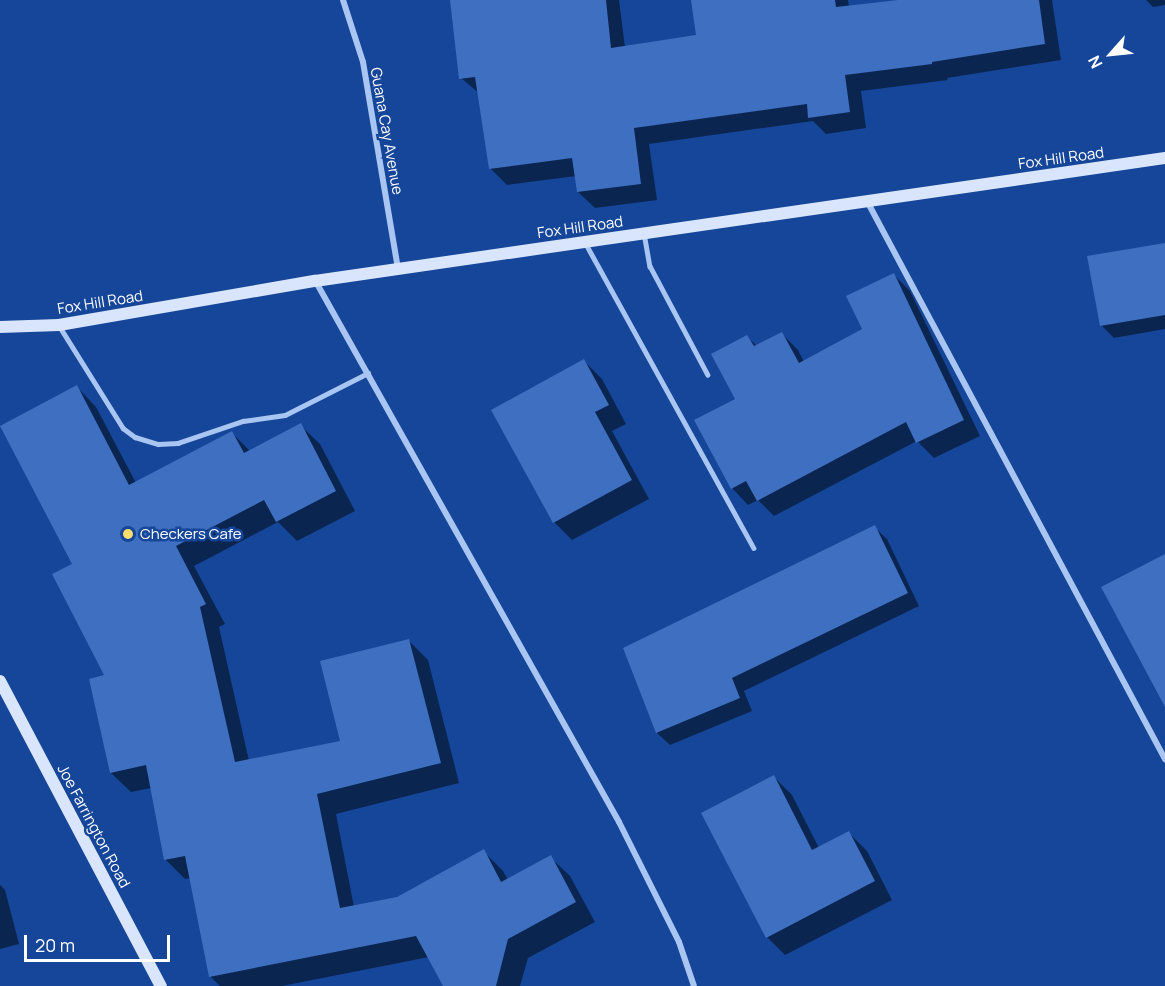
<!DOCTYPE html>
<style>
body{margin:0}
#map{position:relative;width:1165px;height:986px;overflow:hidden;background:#154699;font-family:Manrope,sans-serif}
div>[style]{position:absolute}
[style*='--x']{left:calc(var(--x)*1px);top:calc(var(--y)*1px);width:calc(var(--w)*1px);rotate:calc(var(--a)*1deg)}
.shadow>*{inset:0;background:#0007}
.building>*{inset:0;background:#3e6fc1}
.lane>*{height:4.5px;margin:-2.25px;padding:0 2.25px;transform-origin:2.25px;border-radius:2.25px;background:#a9c5f2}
.street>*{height:6px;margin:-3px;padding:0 3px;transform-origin:3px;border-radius:3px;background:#a9c5f2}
.secondary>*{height:12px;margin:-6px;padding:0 6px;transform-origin:6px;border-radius:6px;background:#d8e5fc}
.dots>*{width:16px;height:16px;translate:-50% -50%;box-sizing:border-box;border:3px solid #154699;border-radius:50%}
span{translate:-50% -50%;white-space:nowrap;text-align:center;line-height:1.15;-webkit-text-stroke:5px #154699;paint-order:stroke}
.street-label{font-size:15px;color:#fff}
.poi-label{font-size:15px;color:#fff}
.left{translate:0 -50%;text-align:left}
.north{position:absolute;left:1081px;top:24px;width:60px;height:60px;-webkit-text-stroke:4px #154699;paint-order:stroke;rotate:243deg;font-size:16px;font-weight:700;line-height:24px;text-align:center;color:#fff}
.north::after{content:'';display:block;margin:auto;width:21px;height:27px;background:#fff;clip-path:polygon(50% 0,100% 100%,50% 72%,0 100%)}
.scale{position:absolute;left:24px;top:935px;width:146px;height:27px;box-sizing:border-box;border:3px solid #fff;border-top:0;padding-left:8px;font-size:18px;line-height:21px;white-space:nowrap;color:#fff;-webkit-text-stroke:4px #154699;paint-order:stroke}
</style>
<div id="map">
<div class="shadow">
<div style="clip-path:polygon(454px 0,619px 0,625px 47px,698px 37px,693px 0,848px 0,849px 7px,912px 0,1052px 0,1061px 60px,947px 78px,948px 80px,861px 91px,866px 128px,826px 134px,813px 121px,649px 144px,657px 200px,595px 208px,578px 192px,576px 176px,507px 185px,491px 169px,480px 94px,461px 78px)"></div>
<div style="clip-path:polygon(1146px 0,1165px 0,1165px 5px,1153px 7px)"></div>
<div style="clip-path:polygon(1165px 244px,1165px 329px,1114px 338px,1101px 325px)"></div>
<div style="clip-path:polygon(894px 275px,910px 291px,980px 436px,934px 458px,917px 441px,774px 516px,758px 500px,748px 505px,732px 488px,737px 400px,747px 337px,757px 346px,782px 334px,798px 350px,804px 362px,864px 330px)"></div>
<div style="clip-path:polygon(584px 361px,602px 379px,626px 424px,612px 431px,649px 499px,572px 540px,554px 522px)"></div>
<div style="clip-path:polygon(77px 387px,96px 407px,136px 483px,232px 433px,250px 451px,300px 425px,320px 444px,355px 511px,297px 541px,278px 522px,194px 566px,225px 624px,219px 627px,249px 761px,341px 742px,409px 641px,428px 660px,459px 783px,336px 814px,354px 907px,398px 898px,483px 851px,503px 871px,508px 880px,550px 857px,570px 876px,595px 922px,528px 958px,520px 986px,445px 986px,429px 957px,282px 986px,220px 986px,211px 977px,191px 878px,185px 879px,166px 860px,151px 788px,131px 792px,111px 773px,107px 676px,74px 564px)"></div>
<div style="clip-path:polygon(874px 527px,887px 539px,919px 606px,744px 691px,752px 711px,670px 745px,657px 733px,625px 648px)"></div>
<div style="clip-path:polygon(774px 777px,792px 795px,819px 848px,849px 833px,867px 851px,892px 900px,785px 955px,767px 937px)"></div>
<div style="clip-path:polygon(0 885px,5px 890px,19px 944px,0 949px)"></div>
</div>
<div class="building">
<div style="clip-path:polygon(450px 0,606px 0,611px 48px,696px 35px,691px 0,835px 0,836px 7px,898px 0,1039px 0,1045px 44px,932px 62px,932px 64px,845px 75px,850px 112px,808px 118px,807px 104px,634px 128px,641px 184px,577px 192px,572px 158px,489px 169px,475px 77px,459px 79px)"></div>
<div style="clip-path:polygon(1165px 243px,1165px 315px,1100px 326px,1087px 256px)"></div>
<div style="clip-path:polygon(894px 273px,964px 420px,916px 443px,906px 422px,757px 501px,746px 481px,731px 489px,694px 420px,735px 399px,711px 354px,747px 335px,754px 346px,782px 332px,799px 363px,862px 329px,846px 296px)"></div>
<div style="clip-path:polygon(584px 359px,609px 405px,595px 412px,632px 480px,553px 523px,491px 410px)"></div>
<div style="clip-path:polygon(77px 385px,129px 485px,232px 431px,244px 453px,301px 423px,336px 491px,276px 522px,264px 500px,176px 546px,206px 604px,200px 607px,235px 762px,340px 741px,320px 661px,409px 639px,441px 763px,317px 794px,340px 908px,397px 897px,484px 849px,501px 882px,551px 855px,576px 902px,508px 939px,496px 986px,443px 986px,416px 936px,209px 977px,185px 856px,164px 860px,146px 765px,110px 773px,89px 679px,104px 675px,52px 574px,72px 564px,0 426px)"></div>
<div style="clip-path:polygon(875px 525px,908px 593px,732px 678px,740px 698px,656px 733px,623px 648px)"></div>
<div style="clip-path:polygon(1165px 554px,1165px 707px,1101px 587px)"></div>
<div style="clip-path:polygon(774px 775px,812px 850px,849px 831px,875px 881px,766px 938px,701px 813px)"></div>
</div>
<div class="lane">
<div style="--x:644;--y:233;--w:34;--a:80"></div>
<div style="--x:650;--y:266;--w:123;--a:62"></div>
<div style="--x:586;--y:244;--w:347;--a:61.1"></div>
<div style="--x:60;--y:327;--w:119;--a:58"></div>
<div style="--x:123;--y:428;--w:15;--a:37"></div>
<div style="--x:135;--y:437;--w:24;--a:17"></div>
<div style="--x:158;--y:444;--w:20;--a:-3"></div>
<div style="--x:178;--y:443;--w:69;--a:-18.7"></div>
<div style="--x:243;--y:421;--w:42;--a:-8.1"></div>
<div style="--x:285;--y:415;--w:93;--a:-26.8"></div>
</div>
<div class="street">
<div style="--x:343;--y:0;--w:65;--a:72.1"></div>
<div style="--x:363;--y:62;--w:210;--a:80.4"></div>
<div style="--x:867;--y:201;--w:633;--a:61.9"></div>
<div style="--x:316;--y:282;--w:619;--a:60.7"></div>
<div style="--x:619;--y:822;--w:134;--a:63.4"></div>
<div style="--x:679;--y:942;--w:46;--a:71.2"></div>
</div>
<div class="secondary">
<div style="--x:0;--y:327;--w:59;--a:-1.9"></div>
<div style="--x:59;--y:325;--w:260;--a:-9.8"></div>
<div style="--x:315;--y:281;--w:859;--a:-8.23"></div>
<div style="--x:0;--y:681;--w:345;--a:62.2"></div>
</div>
<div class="dots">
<div style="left:128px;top:534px;background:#ffdf6b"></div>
</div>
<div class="street-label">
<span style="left:387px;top:131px;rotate:80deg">Guana Cay Avenue</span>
<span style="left:1061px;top:158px;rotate:-8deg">Fox Hill Road</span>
<span style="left:580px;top:227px;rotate:-8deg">Fox Hill Road</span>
<span style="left:100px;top:302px;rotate:-9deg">Fox Hill Road</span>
<span style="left:94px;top:826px;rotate:62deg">Joe Farrington Road</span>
</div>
<div class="poi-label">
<span class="left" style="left:140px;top:534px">Checkers Cafe</span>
</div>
<div class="north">N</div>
<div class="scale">20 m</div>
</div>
